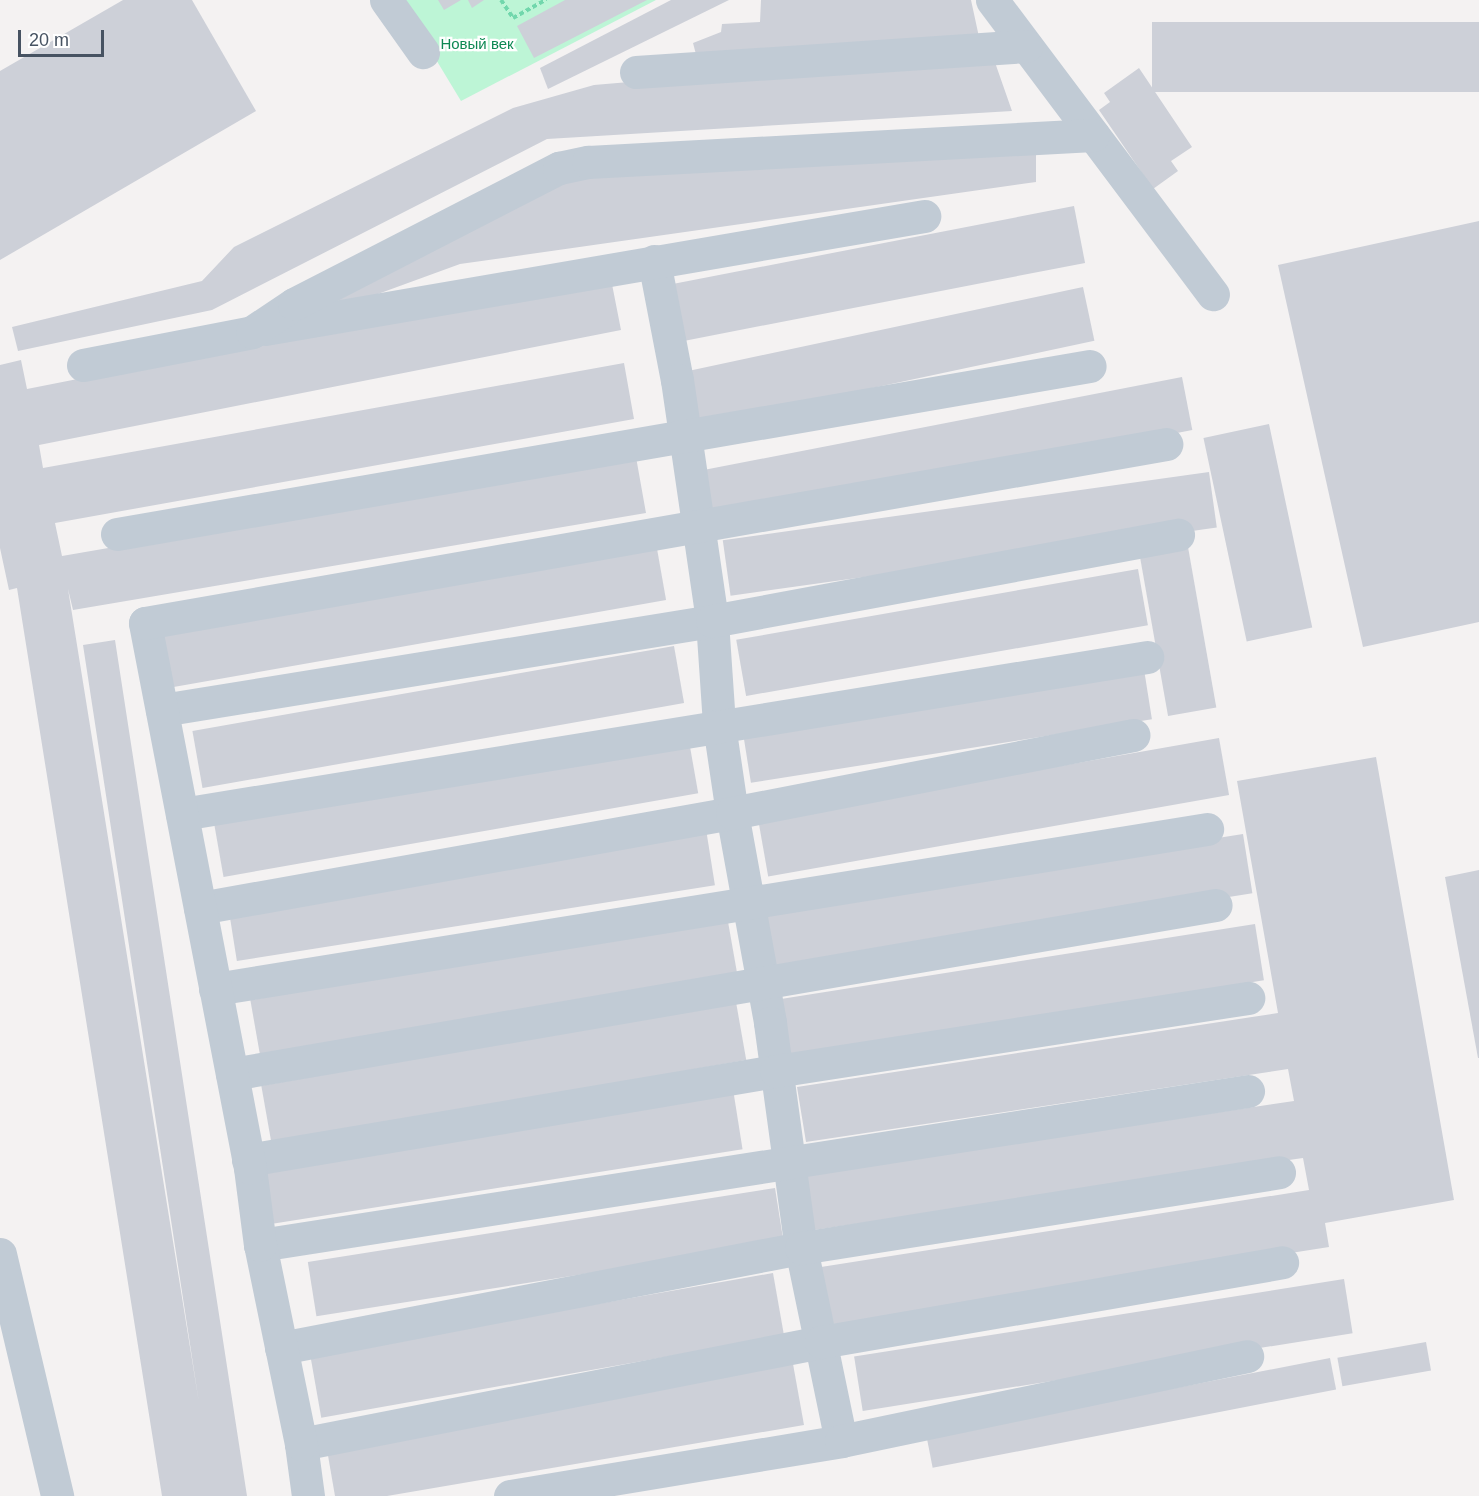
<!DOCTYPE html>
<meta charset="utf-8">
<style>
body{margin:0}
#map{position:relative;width:1479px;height:1496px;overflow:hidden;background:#f4f2f2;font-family:Helvetica,sans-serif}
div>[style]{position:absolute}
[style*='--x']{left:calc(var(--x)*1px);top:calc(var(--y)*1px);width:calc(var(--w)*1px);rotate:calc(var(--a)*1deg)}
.green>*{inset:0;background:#bdf5d6}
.building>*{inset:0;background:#cdd0d8;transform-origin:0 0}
.path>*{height:4px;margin-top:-2px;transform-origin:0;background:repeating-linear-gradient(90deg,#71d7ac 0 4.5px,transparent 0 7.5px)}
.minor>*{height:33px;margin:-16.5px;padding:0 16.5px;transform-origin:16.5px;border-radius:16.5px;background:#c1cbd5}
span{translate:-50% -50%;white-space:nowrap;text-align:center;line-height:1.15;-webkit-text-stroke:4.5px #fff;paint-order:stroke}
.park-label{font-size:15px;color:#0d8853}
.scale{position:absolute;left:18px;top:30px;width:86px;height:27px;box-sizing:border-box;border:3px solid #475362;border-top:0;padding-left:8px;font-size:18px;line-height:21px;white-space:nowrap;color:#475362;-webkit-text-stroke:4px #fff;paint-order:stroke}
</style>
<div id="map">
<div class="green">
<div style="clip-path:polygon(400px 0,656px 0,461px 101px)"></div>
</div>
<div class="building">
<div style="clip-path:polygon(123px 0,192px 0,256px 111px,0 260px,0 71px)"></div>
<div style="clip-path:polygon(438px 0,461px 0,444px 10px)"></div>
<div style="clip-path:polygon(468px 0,484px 0,472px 8px)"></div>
<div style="clip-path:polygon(565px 0,647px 0,534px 58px,517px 26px)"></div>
<div style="clip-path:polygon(671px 0,729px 0,548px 89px,540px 68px)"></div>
<div style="clip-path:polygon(761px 0,971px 0,979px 37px,698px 62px,693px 43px,721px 32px,722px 24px,760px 22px)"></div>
<div style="left:1479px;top:22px;width:70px;height:327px;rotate:90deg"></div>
<div style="clip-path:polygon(991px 51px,1012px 111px,547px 139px,212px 310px,18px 351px,12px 327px,202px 281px,234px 247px,513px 108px,594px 85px)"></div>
<div style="clip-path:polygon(1139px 68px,1192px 147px,1171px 161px,1178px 171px,1153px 189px,1099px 110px,1110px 102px,1104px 93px)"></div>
<div style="clip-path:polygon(1036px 145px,1036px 182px,460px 264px,334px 310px,325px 294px,569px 175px)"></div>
<div style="left:1074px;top:206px;width:58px;height:414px;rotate:79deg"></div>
<div style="clip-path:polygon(1479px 221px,1479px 622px,1363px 647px,1278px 265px)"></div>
<div style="clip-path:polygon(610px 274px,621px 330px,39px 445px,43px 468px,624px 363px,634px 419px,55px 523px,62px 556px,636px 457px,646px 513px,73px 610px,68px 589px,199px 1403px,83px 645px,115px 640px,247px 1496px,162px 1496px,17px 588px,9px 590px,0 548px,0 365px,21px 360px,27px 389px)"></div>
<div style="left:1083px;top:287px;width:55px;height:406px;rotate:78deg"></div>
<div style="left:1182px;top:377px;width:54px;height:490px;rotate:79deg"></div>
<div style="left:1269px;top:424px;width:208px;height:67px;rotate:78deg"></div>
<div style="left:1209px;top:472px;width:56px;height:491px;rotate:82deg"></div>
<div style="left:656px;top:543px;width:58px;height:503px;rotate:80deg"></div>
<div style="left:1188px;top:547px;width:163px;height:49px;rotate:80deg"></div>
<div style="left:1138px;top:569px;width:57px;height:408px;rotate:80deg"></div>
<div style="left:674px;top:646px;width:58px;height:489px;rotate:80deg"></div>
<div style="left:1143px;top:663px;width:57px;height:406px;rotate:81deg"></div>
<div style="left:1219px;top:738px;width:58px;height:468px;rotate:80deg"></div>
<div style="left:689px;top:741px;width:53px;height:482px;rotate:80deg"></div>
<div style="clip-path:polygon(1376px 757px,1454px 1200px,1325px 1223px,1329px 1247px,831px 1326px,821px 1267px,1309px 1190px,1303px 1158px,814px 1230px,805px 1174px,1294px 1101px,1288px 1069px,806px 1142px,797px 1087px,1278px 1013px,1237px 781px)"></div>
<div style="left:706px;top:829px;width:57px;height:484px;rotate:81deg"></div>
<div style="left:1243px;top:834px;width:60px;height:483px;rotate:81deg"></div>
<div style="clip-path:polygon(1479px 870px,1479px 1058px,1478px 1058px,1445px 877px)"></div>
<div style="left:727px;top:916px;width:60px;height:484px;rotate:80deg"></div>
<div style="left:1255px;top:924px;width:57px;height:480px;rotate:81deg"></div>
<div style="left:736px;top:1002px;width:59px;height:482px;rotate:80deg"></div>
<div style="left:733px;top:1089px;width:61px;height:479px;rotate:81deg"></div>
<div style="left:775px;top:1188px;width:55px;height:473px;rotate:81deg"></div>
<div style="left:773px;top:1273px;width:64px;height:470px;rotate:80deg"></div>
<div style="left:1344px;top:1279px;width:55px;height:496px;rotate:81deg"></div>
<div style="left:1426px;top:1342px;width:29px;height:90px;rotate:80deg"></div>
<div style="left:1330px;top:1358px;width:32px;height:411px;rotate:79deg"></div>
<div style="clip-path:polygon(793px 1364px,804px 1425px,387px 1496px,335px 1496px,326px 1444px)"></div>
</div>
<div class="path">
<div style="--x:501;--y:0;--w:22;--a:56"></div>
<div style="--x:513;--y:18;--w:38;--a:-29"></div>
</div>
<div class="minor">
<div style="--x:386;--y:0;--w:64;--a:54.6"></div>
<div style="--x:992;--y:0;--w:368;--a:53.1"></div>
<div style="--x:636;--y:72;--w:391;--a:-3.8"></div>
<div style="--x:654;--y:261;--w:121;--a:79.1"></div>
<div style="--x:677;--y:380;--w:244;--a:81.7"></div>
<div style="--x:712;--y:621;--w:104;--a:86.1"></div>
<div style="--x:719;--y:725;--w:89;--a:81.6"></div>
<div style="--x:732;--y:813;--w:213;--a:79.7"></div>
<div style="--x:770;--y:1023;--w:227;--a:82.2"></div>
<div style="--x:801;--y:1248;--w:197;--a:78.3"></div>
<div style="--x:265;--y:329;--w:669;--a:-9.73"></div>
<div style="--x:83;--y:365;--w:172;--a:-11"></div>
<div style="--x:252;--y:332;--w:50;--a:-33.7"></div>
<div style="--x:294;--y:304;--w:298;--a:-27.2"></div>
<div style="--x:559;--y:168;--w:30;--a:-12"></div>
<div style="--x:588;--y:162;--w:506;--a:-3.06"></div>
<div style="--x:117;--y:534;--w:987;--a:-9.8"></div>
<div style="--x:162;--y:710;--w:557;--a:-9.19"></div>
<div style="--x:712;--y:621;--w:474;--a:-10.5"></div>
<div style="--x:182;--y:814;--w:978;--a:-9.24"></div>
<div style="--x:200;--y:908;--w:540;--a:-10.12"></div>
<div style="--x:732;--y:813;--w:409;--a:-11"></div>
<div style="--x:215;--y:989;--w:1005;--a:-9.16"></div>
<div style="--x:232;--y:1074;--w:998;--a:-9.75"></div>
<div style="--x:248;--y:1160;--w:535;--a:-9.57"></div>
<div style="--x:776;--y:1071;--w:478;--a:-8.8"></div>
<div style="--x:260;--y:1245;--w:1000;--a:-8.86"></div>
<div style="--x:0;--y:1254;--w:249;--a:76.7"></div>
<div style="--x:281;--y:1348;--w:530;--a:-10.89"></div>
<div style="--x:801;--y:1248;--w:484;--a:-9"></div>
<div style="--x:301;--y:1444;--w:530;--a:-11.1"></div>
<div style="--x:821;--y:1342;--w:468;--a:-9.8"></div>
<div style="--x:308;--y:1496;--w:52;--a:-97.7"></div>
<div style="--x:301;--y:1444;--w:203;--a:-101.6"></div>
<div style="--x:260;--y:1245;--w:78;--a:-97.4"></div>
<div style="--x:250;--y:1168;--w:555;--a:-100.91"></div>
<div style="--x:145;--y:623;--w:1037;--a:-9.94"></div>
<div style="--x:510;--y:1496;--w:336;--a:-9.4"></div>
<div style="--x:841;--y:1441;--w:415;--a:-11.8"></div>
</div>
<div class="park-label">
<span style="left:477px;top:44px">Новый век</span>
</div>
<div class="scale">20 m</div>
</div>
